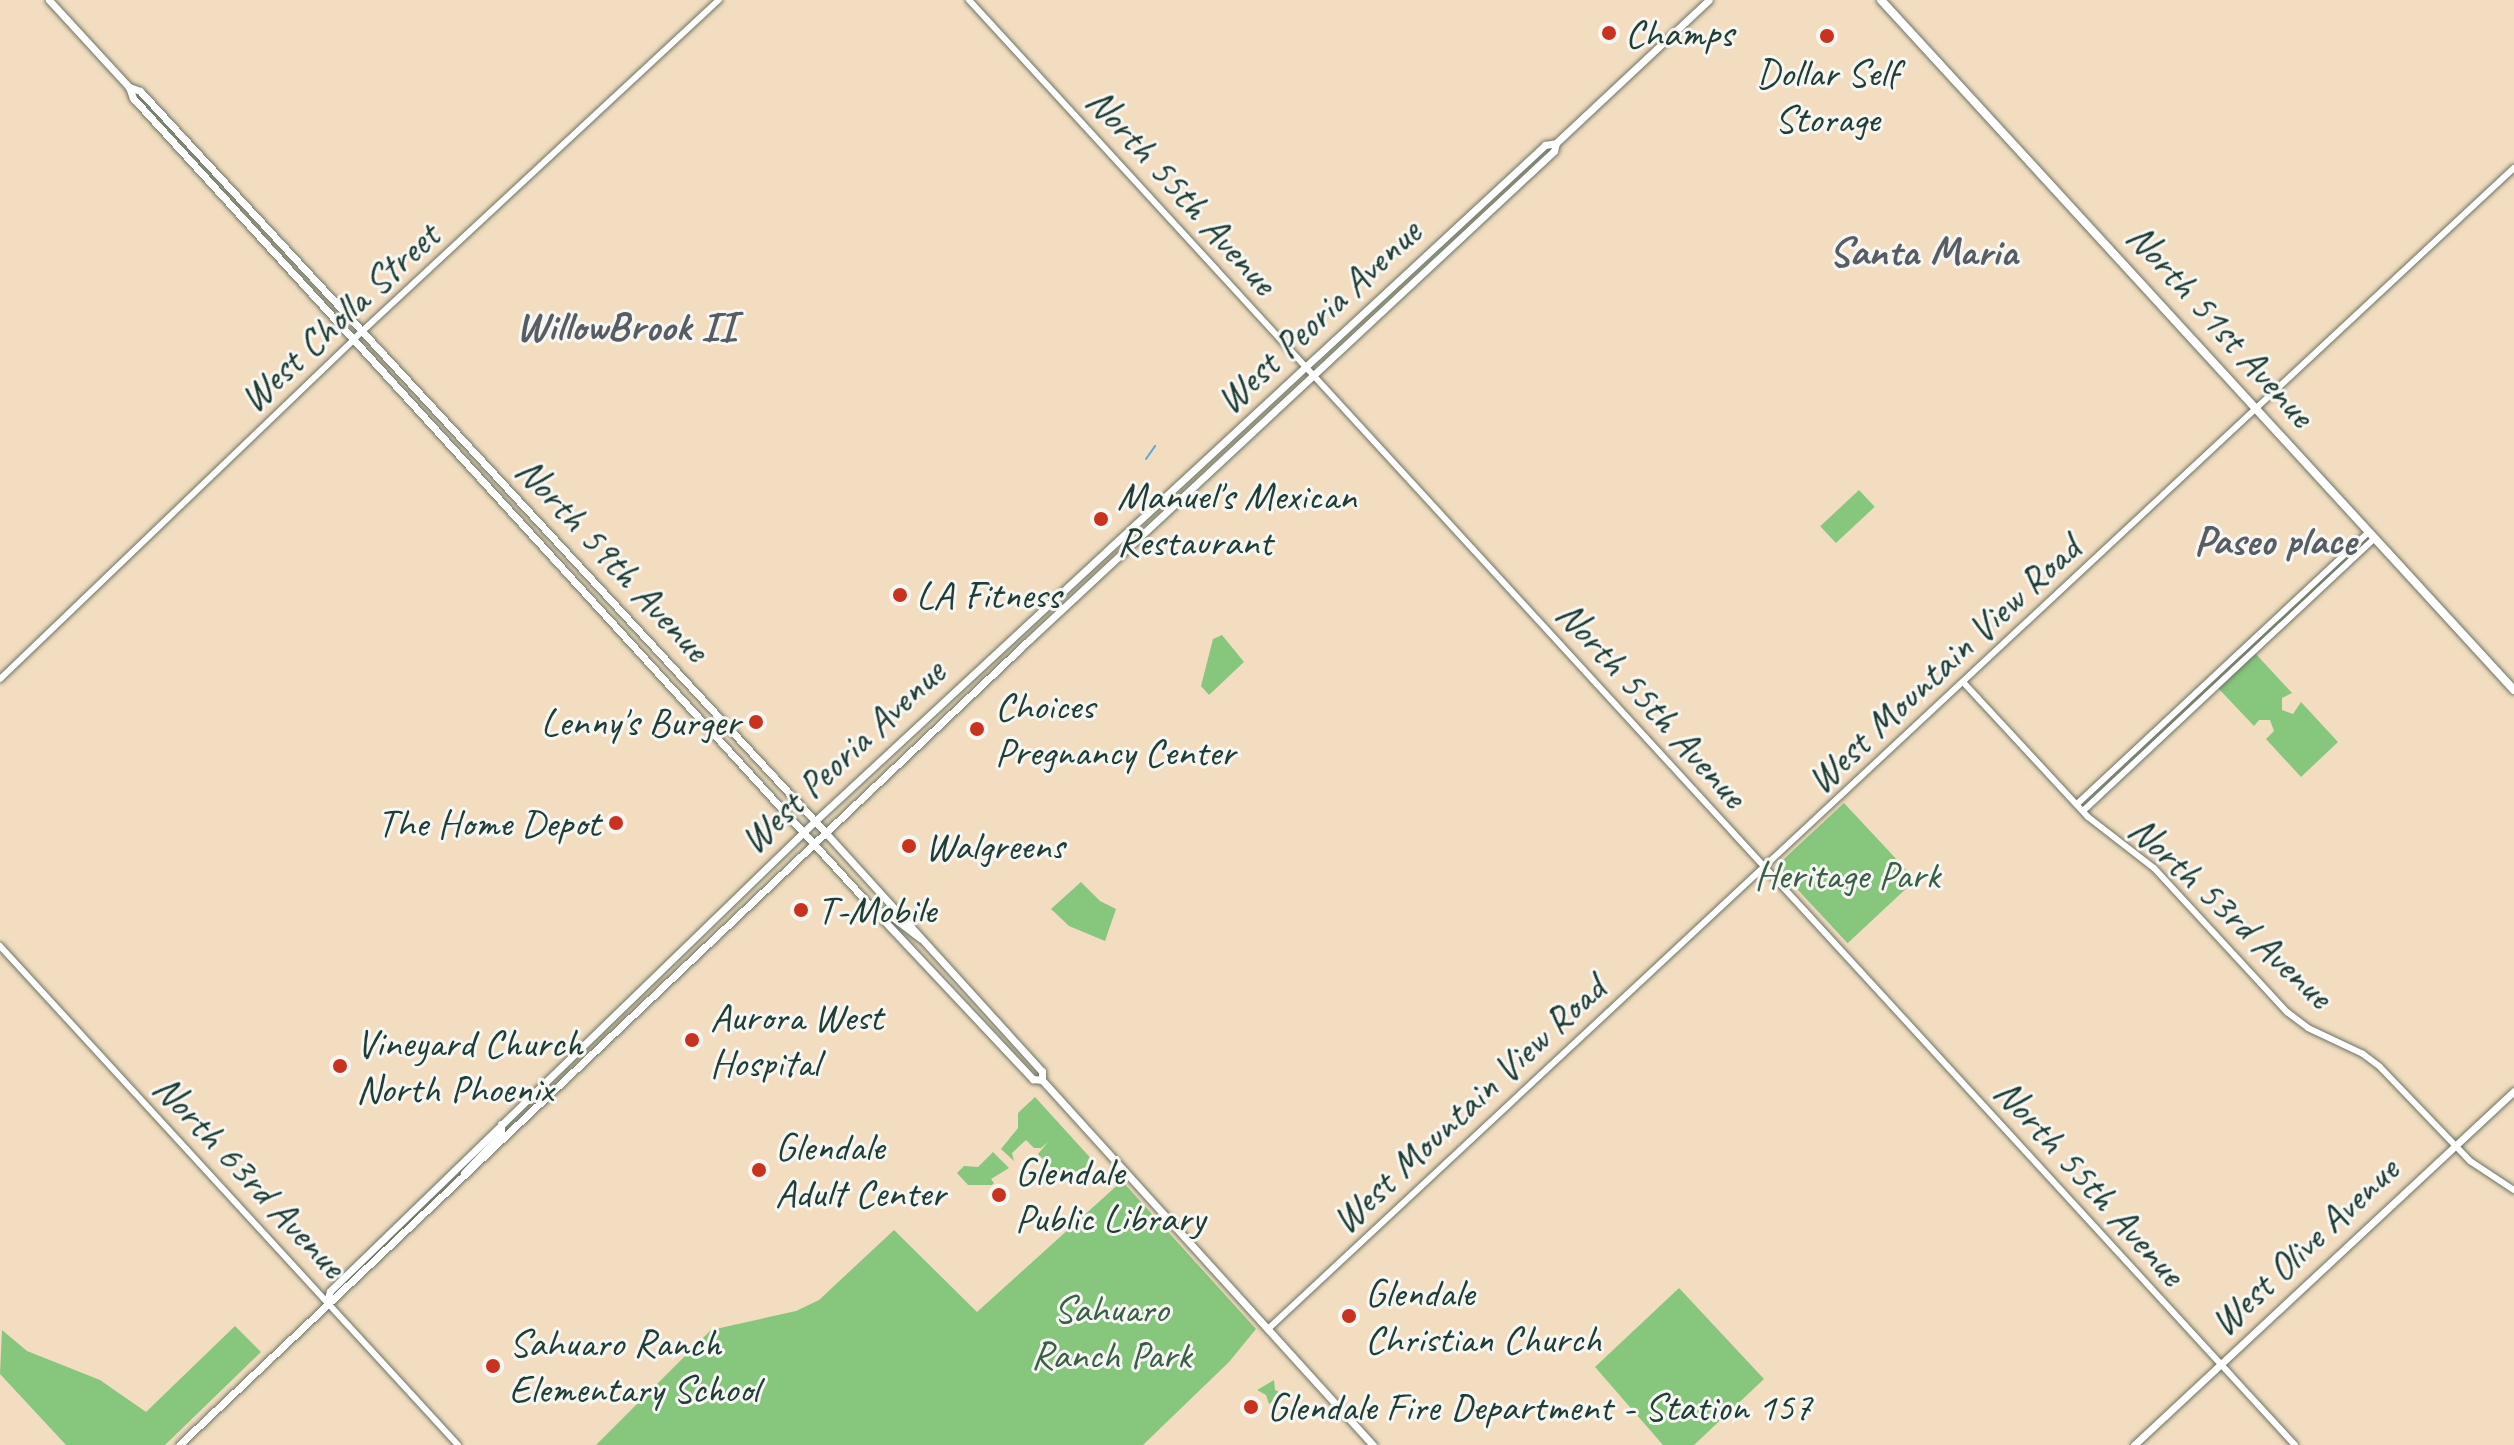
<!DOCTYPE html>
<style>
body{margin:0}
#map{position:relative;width:2514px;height:1445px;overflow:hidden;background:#f3ddc0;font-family:Caveat,sans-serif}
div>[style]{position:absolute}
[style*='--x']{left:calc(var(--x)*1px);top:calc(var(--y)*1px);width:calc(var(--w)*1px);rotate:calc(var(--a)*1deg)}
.green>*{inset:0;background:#87c67d;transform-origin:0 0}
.stream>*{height:2px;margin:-1px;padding:0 1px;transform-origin:1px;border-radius:1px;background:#63a7d8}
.roads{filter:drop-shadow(0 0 2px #697565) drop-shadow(0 0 2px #697565)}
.tertiary>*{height:6px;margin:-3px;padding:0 3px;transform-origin:3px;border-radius:3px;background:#fff}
.secondary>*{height:7px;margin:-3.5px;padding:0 3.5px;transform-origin:3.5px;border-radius:3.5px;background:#fff}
.primary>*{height:8px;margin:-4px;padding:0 4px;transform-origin:4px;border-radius:4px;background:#fff}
.dots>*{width:22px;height:22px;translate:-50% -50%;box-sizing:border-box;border:4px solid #f6f6f2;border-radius:50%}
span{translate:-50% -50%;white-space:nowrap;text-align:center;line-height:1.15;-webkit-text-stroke:6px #f6f6f2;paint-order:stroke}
.poi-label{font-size:40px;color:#1f3d34}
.left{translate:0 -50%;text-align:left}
.right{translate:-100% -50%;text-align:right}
.street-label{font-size:40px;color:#1f3d34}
.park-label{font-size:40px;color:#395f46}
.neighbourhood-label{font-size:42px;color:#585d64;font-weight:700}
</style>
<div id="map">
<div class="green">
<div style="left:1859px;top:490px;width:23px;height:53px;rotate:47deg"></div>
<div style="clip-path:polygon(1222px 635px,1244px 662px,1209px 695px,1201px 686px,1213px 639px)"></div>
<div style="clip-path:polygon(2255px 653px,2292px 693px,2282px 698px,2282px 710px,2293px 714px,2301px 702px,2338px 742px,2301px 777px,2266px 739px,2274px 731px,2270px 720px,2259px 720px,2254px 726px,2218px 688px)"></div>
<div style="left:1844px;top:803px;width:105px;height:93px;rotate:47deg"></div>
<div style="clip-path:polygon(1081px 882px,1100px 901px,1116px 909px,1105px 941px,1069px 926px,1051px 909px)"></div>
<div style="clip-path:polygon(1035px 1097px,1096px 1164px,1087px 1173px,1084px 1170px,1065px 1173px,1053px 1169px,1038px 1154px,1048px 1142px,1041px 1148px,1034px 1148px,1026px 1140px,1012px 1153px,1014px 1161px,1001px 1149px,1018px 1128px,1018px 1113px)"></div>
<div style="clip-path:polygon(993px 1152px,1009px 1168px,991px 1179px,994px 1183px,992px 1185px,968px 1185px,957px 1173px,964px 1166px,978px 1167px)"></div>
<div style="clip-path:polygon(1122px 1181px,1256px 1329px,1229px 1362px,1143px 1445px,596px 1445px,711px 1330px,796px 1311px,819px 1300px,894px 1230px,977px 1312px)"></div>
<div style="clip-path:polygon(1679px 1288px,1764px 1379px,1694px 1445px,1663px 1445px,1595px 1367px)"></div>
<div style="clip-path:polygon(235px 1326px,261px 1352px,165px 1445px,66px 1445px,0 1374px,2px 1330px,27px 1351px,100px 1380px,146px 1412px)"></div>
<div style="clip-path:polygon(1274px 1380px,1275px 1390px,1284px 1394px,1269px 1404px,1266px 1395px,1257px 1390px)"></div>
</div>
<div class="stream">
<div style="--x:1146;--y:459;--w:16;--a:-55"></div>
</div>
<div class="roads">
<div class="tertiary">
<div style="--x:969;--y:0;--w:1961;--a:47.46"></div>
<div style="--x:0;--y:679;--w:492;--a:-43.8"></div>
<div style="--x:355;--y:338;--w:497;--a:-42.9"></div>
<div style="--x:1963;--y:682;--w:184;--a:47.2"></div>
<div style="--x:2088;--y:817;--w:83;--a:37.7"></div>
<div style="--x:2154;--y:868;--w:196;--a:47.3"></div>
<div style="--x:2287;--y:1012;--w:26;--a:37"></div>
<div style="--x:2308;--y:1028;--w:61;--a:25.3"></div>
<div style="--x:2363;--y:1054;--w:21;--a:37"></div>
<div style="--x:2380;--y:1067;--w:130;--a:46.2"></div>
<div style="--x:2470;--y:1161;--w:53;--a:33.4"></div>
<div style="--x:2077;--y:804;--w:399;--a:-43"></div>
<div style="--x:2083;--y:811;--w:400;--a:-43.1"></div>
<div style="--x:0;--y:946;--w:677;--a:47.45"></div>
<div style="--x:1268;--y:1329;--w:1703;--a:-42.98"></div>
</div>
<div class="secondary">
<div style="--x:49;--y:0;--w:118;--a:47.4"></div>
<div style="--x:129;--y:87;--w:12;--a:70"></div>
<div style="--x:133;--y:98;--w:1101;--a:47.61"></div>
<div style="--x:875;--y:911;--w:231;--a:46.8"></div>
<div style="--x:1033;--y:1079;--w:9;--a:6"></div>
<div style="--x:1042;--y:1080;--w:493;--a:47.8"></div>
<div style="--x:129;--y:87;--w:12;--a:20"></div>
<div style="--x:140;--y:91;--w:1009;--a:47.25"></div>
<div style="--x:825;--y:832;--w:323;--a:47.8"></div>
<div style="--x:1042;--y:1071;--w:9;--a:90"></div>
<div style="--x:875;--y:911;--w:11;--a:5"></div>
<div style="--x:886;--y:912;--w:43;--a:37.4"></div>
<div style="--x:464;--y:1173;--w:54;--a:-46.5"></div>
<div style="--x:501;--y:1134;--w:10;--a:-90"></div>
<div style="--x:327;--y:1302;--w:11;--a:-75"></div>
<div style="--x:330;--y:1291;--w:675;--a:-44.1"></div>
<div style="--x:815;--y:821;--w:995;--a:-42.8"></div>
<div style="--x:1545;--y:145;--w:11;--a:-10"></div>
<div style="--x:179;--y:1445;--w:1169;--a:-43.44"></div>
<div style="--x:1028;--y:641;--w:719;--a:-42.97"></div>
<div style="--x:1554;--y:151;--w:8;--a:-76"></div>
<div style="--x:1556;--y:143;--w:209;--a:-43.1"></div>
<div style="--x:2134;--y:1445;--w:519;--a:-42.97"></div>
</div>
<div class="primary">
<div style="--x:1881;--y:0;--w:936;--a:47.47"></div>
</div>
</div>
<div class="dots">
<div style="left:1609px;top:33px;background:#c8321e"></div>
<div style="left:1827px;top:36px;background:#c8321e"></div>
<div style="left:1101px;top:519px;background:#c8321e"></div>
<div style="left:900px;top:595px;background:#c8321e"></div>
<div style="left:756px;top:722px;background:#c8321e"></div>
<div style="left:977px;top:729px;background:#c8321e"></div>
<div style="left:616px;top:823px;background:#c8321e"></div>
<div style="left:909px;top:846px;background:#c8321e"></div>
<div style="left:801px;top:910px;background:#c8321e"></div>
<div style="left:692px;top:1040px;background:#c8321e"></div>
<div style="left:340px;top:1066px;background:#c8321e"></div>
<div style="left:759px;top:1170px;background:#c8321e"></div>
<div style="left:999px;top:1195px;background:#c8321e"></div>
<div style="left:1349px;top:1316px;background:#c8321e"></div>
<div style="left:493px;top:1366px;background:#c8321e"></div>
<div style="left:1251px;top:1407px;background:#c8321e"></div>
</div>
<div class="poi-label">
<span class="left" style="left:1625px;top:33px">Champs</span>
<span style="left:1827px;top:96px">Dollar Self<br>Storage</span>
<span class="left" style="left:1117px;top:519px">Manuel's Mexican<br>Restaurant</span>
<span class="left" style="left:916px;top:595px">LA Fitness</span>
<span class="left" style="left:995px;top:729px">Choices<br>Pregnancy Center</span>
<span class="right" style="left:740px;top:722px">Lenny's Burger</span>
<span class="right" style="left:600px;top:823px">The Home Depot</span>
<span class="left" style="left:925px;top:846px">Walgreens</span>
<span class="left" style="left:817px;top:910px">T-Mobile</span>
<span class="left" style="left:710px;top:1040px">Aurora West<br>Hospital</span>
<span class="left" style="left:356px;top:1066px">Vineyard Church<br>North Phoenix</span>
<span class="left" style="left:775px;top:1170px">Glendale<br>Adult Center</span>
<span class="left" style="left:1015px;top:1195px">Glendale<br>Public Library</span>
<span class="left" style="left:1365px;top:1316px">Glendale<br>Christian Church</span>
<span class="left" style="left:509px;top:1366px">Sahuaro Ranch<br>Elementary School</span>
<span class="left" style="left:1267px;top:1407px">Glendale Fire Department - Station 157</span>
</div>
<div class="street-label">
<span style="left:1182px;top:191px;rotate:48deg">North 55th Avenue</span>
<span style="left:1318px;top:316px;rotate:-43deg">West Peoria Avenue</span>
<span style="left:339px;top:317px;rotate:-43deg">West Cholla Street</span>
<span style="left:2221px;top:325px;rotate:48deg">North 51st Avenue</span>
<span style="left:613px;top:559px;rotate:47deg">North 59th Avenue</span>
<span style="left:1943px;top:664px;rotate:-43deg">West Mountain View Road</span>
<span style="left:1652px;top:704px;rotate:48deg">North 55th Avenue</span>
<span style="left:842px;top:756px;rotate:-43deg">West Peoria Avenue</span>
<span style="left:2231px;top:912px;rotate:43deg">North 53rd Avenue</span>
<span style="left:1468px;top:1104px;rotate:-43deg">West Mountain View Road</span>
<span style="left:250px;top:1176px;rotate:47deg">North 63rd Avenue</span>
<span style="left:2090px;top:1182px;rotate:48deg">North 55th Avenue</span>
<span style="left:2304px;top:1246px;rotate:-43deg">West Olive Avenue</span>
</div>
<div class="park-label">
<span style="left:1847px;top:875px">Heritage Park</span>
<span style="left:1111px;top:1332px">Sahuaro<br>Ranch Park</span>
</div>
<div class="neighbourhood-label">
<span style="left:1923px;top:252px">Santa Maria</span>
<span style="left:626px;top:327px">WillowBrook II</span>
<span style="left:2275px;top:541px">Paseo place</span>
</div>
</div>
